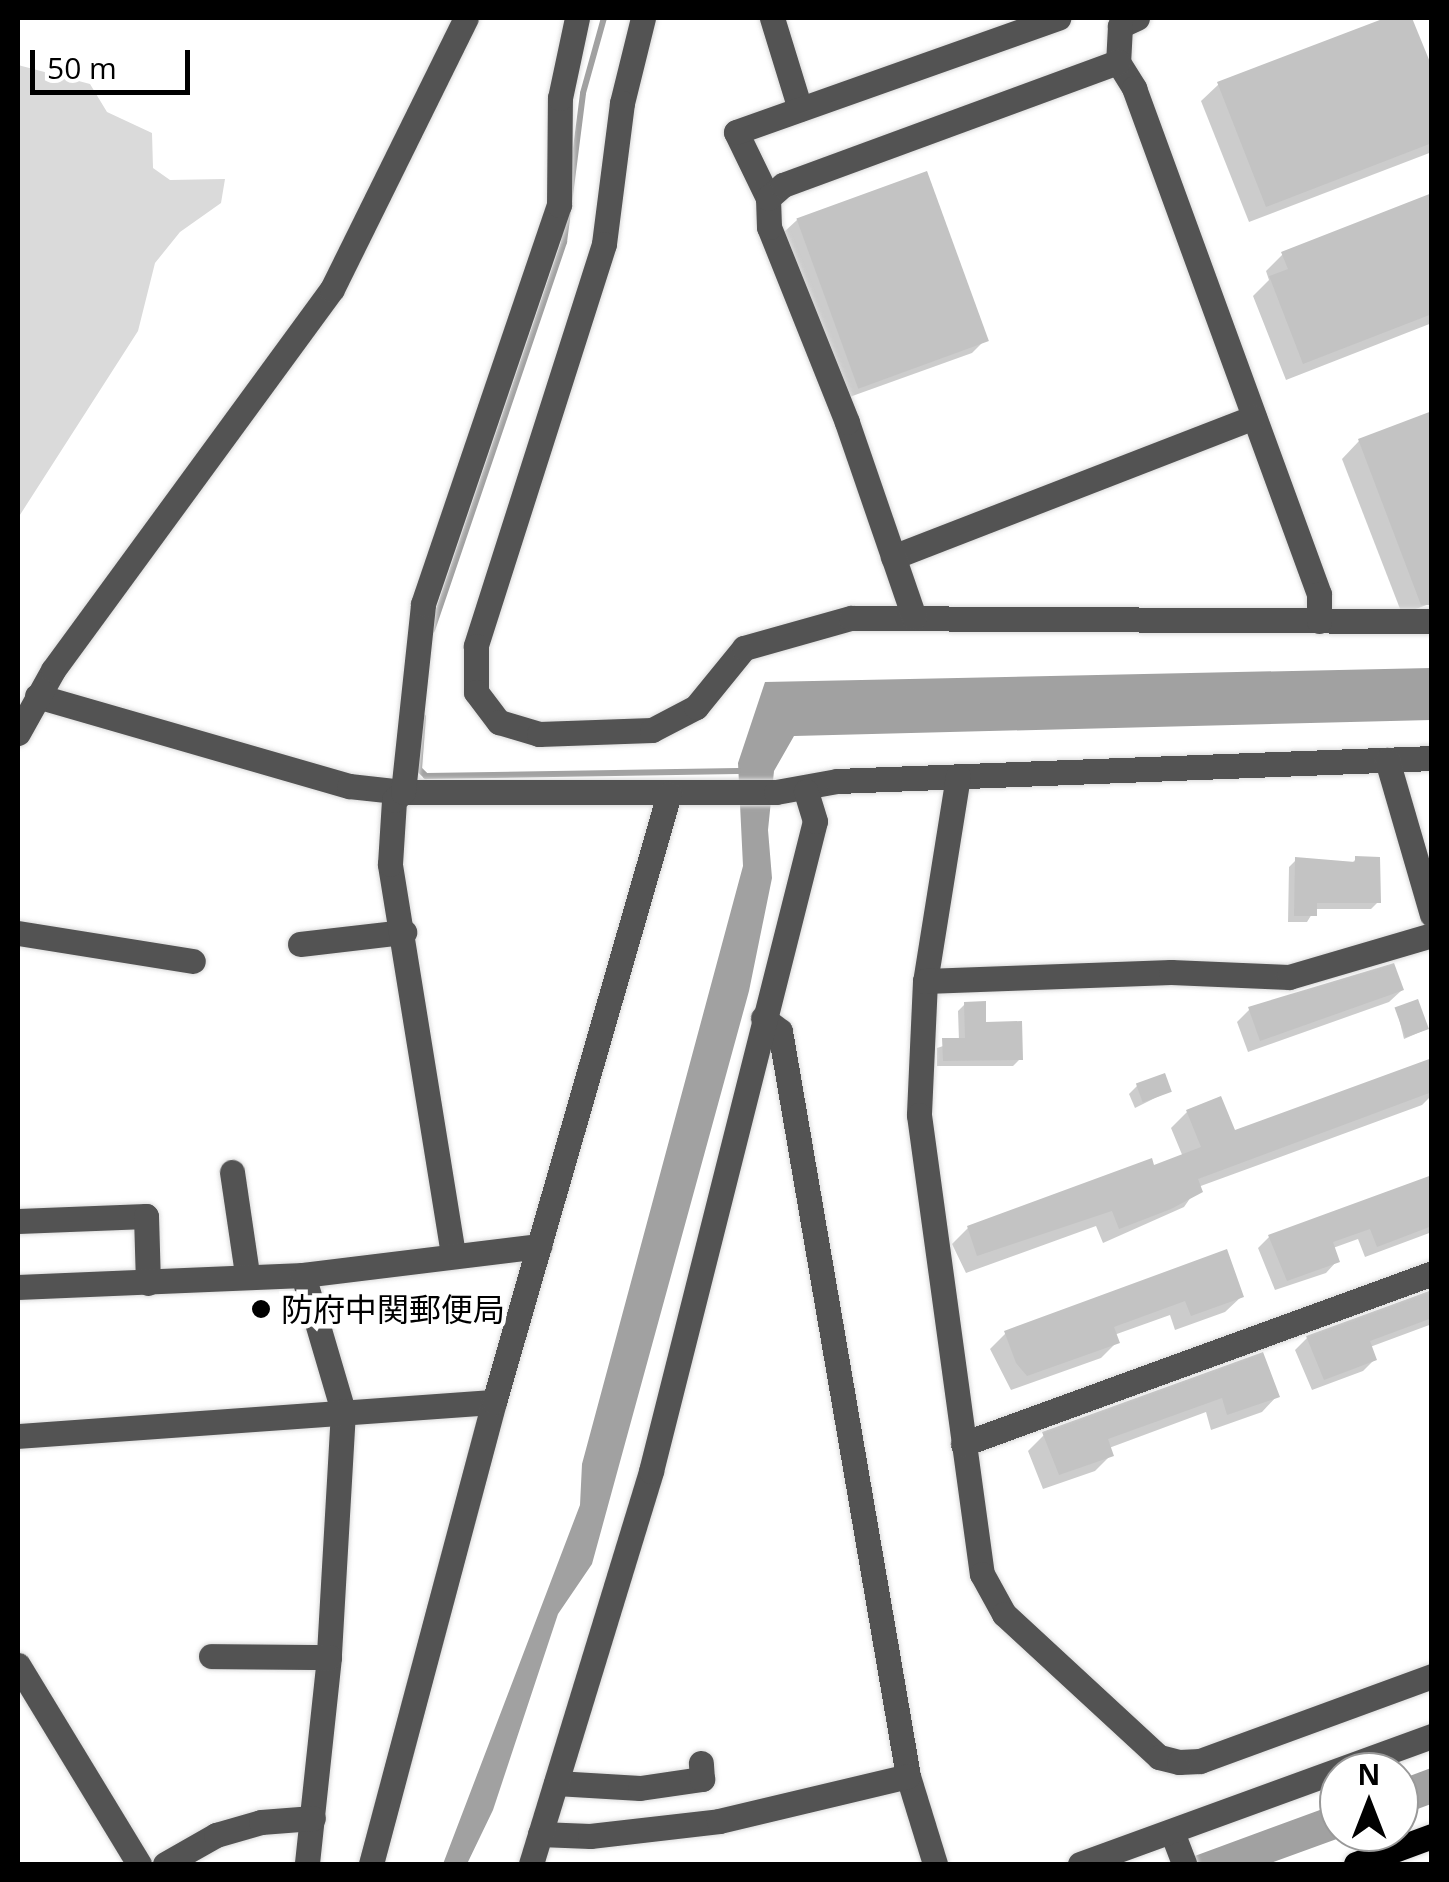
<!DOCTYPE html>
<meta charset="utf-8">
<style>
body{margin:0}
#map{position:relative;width:1449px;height:1882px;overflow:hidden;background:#fff;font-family:"Open Sans","Noto Sans JP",sans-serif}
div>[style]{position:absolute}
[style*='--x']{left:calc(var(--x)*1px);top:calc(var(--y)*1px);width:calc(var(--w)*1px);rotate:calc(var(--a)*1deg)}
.green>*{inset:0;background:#dadada}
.water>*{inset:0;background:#a1a1a1}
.shadow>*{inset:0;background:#0003}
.stream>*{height:6px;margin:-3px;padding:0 3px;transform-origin:3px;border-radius:3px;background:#a1a1a1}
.building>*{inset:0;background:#c3c3c3;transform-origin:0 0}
.roads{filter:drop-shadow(0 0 2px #dbdbdb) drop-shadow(0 0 2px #dbdbdb)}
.minor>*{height:25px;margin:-12.5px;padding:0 12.5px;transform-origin:12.5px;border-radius:12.5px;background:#535353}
.major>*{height:25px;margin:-12.5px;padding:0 12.5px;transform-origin:12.5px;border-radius:12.5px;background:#000}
.dots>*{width:28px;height:28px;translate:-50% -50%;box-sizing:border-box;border:5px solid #fff;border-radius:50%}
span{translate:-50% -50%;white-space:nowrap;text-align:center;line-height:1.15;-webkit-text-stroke:9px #fff;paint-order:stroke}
.poi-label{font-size:32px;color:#000}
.left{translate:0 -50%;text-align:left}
.frame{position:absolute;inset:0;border:20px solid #000;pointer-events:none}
.north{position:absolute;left:1319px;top:1752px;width:100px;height:100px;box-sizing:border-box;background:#fff;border:2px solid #999;border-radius:50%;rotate:0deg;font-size:28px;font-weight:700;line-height:40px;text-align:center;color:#000}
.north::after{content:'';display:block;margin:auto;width:35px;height:45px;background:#000;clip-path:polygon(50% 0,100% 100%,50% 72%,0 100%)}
.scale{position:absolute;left:30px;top:50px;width:160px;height:45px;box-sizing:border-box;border:5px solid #000;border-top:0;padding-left:12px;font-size:30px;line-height:35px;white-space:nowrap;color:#000;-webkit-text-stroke:8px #fff;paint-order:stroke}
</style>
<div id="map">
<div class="green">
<div style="clip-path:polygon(18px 65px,90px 84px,107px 112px,152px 133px,153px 168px,170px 180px,225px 179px,221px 203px,180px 232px,155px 263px,138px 331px,18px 518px)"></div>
</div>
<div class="water">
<div style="clip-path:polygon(1431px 668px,1431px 720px,794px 736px,774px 771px,768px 830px,772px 878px,749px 991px,592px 1564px,558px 1614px,493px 1810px,467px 1864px,443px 1864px,580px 1505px,582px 1464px,743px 866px,738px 763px,765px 682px)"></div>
<div style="clip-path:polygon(1431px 1768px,1431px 1804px,1399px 1816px,1399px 1780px)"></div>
<div style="clip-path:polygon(1339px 1803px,1339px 1832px,1356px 1832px,1268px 1864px,1173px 1864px)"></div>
</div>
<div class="shadow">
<div style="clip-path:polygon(1392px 18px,1410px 18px,1432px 74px,1432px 152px,1249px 222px,1201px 101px,1219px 84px)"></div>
<div style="clip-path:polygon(1432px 209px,1432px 323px,1286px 380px,1253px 296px,1269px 280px,1266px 271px,1283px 254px)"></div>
<div style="clip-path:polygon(797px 220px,985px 340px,972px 353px,844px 399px,784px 232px)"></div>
<div style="clip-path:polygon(1432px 414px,1432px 603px,1402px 614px,1342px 459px,1359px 441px)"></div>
<div style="clip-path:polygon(1356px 859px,1378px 902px,1371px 909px,1315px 909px,1307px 922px,1288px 922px,1289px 867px,1296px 860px,1351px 864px)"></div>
<div style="clip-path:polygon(1393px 966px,1402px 990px,1389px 1002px,1248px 1052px,1237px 1022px,1249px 1010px)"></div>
<div style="clip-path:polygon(965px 1004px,1020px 1059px,1013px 1066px,937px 1066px,937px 1048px,959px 1041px,958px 1011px)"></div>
<div style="clip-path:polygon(1397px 1010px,1427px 1029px,1404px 1039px)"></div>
<div style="clip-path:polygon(1432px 1073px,1432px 1095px,1422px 1105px,1198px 1187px,1184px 1207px,1103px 1243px,1096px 1226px,966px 1273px,952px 1244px,968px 1228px,1183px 1157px,1171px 1128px,1187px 1112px,1233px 1133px)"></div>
<div style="clip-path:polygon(1137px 1086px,1169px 1091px,1135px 1108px,1129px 1094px)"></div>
<div style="clip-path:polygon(1432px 1178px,1432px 1232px,1365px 1257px,1358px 1239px,1333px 1248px,1337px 1261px,1326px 1273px,1275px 1290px,1258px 1248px,1269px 1237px)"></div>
<div style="clip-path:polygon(1226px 1252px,1241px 1297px,1225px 1312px,1175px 1330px,1170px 1315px,1114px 1335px,1117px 1342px,1101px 1358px,1011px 1390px,990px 1349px,1006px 1333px)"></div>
<div style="clip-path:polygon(1432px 1290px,1432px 1324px,1370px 1347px,1375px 1359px,1363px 1371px,1312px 1390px,1295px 1350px,1307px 1338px)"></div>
<div style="clip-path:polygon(1262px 1355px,1277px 1396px,1262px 1412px,1211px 1430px,1206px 1412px,1109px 1448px,1111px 1455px,1095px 1471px,1043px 1489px,1028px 1451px,1044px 1435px)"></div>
</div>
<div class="stream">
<div style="--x:432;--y:630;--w:410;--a:-71.2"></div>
<div style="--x:564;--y:242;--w:150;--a:-82.7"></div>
<div style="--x:583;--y:93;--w:78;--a:-74.4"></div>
<div style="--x:423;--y:717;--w:52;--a:94.4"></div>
<div style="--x:419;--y:769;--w:10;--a:45"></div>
<div style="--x:426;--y:776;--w:312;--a:-0.9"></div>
</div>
<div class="building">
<div style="clip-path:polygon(1385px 18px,1412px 18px,1432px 67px,1432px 143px,1266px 207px,1217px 82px)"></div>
<div style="left:927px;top:171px;width:181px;height:139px;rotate:70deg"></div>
<div style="clip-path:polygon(1432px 193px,1432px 314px,1303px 364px,1269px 276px,1288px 269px,1281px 252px)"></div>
<div style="clip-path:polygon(1432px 411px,1432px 605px,1421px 605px,1358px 439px)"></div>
<div style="clip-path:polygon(1355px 856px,1380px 857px,1381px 903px,1317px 903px,1317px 916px,1294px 916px,1295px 857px,1355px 862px)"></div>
<div style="clip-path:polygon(1394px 963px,1404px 990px,1260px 1041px,1248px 1007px)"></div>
<div style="left:1418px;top:999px;width:32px;height:25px;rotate:70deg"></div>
<div style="clip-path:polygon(986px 1001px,986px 1022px,1022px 1021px,1023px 1060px,943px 1061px,942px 1038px,965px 1038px,964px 1002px)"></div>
<div style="clip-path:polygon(1432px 1058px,1432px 1092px,1198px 1179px,1203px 1192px,1171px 1209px,1119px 1229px,1112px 1211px,977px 1256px,967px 1226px,1152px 1158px,1154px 1165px,1201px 1147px,1186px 1110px,1221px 1096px,1235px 1130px)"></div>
<div style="left:1165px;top:1073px;width:20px;height:31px;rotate:70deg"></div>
<div style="clip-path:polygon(1432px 1175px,1432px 1226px,1377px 1247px,1370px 1229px,1333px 1242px,1340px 1262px,1287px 1281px,1268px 1235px)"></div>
<div style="clip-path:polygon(1227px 1249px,1244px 1297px,1191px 1316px,1185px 1301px,1114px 1327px,1120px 1343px,1027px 1376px,1016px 1363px,1004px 1331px)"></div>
<div style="clip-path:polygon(1432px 1290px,1432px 1318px,1370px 1341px,1377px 1360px,1324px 1380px,1306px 1336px)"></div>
<div style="clip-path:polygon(1263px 1352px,1280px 1397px,1227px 1415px,1222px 1398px,1108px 1439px,1114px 1456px,1059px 1475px,1042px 1432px)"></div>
</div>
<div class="roads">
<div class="minor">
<div style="--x:643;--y:18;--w:88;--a:103.9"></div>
<div style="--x:622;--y:103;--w:142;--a:97.3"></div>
<div style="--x:604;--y:244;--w:422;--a:107.7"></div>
<div style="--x:476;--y:646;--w:46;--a:90"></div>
<div style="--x:476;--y:692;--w:38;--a:53"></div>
<div style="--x:499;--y:722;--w:42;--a:16.7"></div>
<div style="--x:539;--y:734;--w:113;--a:-2"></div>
<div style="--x:652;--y:730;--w:50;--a:-27.6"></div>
<div style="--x:696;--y:707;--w:76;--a:-50.9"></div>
<div style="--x:744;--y:648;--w:111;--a:-15.7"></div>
<div style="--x:851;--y:618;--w:581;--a:0.3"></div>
<div style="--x:772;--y:18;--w:95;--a:72.9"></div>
<div style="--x:1137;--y:18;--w:19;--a:155"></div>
<div style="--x:1120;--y:26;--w:36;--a:93"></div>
<div style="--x:1118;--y:62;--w:31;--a:58"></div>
<div style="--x:1134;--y:88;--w:539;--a:69.92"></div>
<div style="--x:1319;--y:594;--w:27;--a:90"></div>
<div style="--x:768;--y:198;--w:73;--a:-115.9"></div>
<div style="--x:736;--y:132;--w:342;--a:-19.5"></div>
<div style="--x:893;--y:557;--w:387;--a:-21.2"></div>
<div style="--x:914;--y:617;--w:206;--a:-109"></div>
<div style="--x:847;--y:422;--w:210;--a:-111.8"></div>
<div style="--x:769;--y:227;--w:29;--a:-92"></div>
<div style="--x:768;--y:198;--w:20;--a:-41"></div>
<div style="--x:783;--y:185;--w:357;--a:-20.2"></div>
<div style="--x:37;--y:696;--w:325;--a:16.1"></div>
<div style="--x:349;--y:786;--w:54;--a:6.3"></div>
<div style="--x:403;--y:792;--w:373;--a:0"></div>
<div style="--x:776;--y:792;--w:62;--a:-10.2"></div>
<div style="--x:837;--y:781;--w:595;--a:-2.21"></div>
<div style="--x:18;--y:733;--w:72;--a:-60.9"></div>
<div style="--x:53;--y:670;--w:472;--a:-53.8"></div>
<div style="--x:332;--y:289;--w:302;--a:-63.7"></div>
<div style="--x:1387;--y:760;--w:161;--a:73.8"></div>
<div style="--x:958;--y:776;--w:208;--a:99.1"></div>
<div style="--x:925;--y:981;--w:134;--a:92.6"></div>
<div style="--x:919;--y:1115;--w:463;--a:82.2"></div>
<div style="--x:982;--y:1574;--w:46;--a:61.2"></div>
<div style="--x:1004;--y:1614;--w:211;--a:42.7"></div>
<div style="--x:1159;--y:1757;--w:21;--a:14"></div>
<div style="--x:1179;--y:1762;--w:21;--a:-3"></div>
<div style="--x:1200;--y:1761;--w:247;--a:-20.1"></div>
<div style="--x:18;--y:933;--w:177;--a:9.1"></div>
<div style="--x:300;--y:944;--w:105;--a:-6.6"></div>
<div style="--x:925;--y:981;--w:246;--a:-2.1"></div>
<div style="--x:1171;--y:972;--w:118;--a:2.4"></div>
<div style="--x:1289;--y:977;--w:149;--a:-16.4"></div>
<div style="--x:763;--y:1018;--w:21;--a:37"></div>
<div style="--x:780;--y:1031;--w:756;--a:80.25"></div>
<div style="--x:908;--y:1776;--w:92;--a:72.9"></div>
<div style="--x:232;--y:1172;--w:103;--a:81.6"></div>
<div style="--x:18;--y:1221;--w:128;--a:-2.2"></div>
<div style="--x:146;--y:1216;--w:67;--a:88.3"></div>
<div style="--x:453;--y:1254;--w:395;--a:-99.2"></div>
<div style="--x:390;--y:864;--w:64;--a:-86.4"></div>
<div style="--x:394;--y:800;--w:12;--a:-42"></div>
<div style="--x:403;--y:792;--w:189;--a:-83.9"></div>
<div style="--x:423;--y:604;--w:422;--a:-71.2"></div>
<div style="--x:559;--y:205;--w:107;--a:-89.5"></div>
<div style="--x:560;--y:98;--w:82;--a:-78"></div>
<div style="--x:303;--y:1275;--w:142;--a:73.6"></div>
<div style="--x:343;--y:1411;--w:246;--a:93.3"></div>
<div style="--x:329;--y:1657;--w:208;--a:96.1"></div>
<div style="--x:18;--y:1287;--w:285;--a:-2.4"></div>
<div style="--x:303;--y:1275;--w:238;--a:-7"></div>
<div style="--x:18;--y:1436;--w:477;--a:-4.1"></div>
<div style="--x:963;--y:1444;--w:499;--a:-20"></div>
<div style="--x:211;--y:1656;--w:118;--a:0.5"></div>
<div style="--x:18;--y:1665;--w:233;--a:58.7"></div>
<div style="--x:556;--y:1783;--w:84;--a:3.4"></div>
<div style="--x:640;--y:1788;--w:63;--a:-8.3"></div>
<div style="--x:702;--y:1779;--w:16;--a:-94"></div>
<div style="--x:1172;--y:1832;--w:34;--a:69"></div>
<div style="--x:540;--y:1834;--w:50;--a:2.3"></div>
<div style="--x:590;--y:1836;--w:130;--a:-6.6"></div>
<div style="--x:719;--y:1821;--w:194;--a:-13.4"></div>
<div style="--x:165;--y:1864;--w:59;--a:-29.6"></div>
<div style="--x:216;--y:1835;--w:47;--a:-16.1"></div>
<div style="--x:261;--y:1822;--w:52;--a:-4.4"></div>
<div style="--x:371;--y:1864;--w:478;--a:-75.1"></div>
<div style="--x:494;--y:1402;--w:633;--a:-73.94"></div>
<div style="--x:531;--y:1864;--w:411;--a:-73"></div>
<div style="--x:651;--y:1471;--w:670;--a:-75.84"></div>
<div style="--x:815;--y:821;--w:31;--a:-107"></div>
<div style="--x:1080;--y:1864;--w:375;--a:-20"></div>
</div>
<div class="major">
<div style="--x:1356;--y:1864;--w:81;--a:-20.2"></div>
</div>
</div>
<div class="dots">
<div style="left:261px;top:1309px;background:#000"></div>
</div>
<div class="poi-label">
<span class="left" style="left:281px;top:1309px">防府中関郵便局</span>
</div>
<div class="frame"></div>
<div class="north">N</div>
<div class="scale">50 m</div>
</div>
